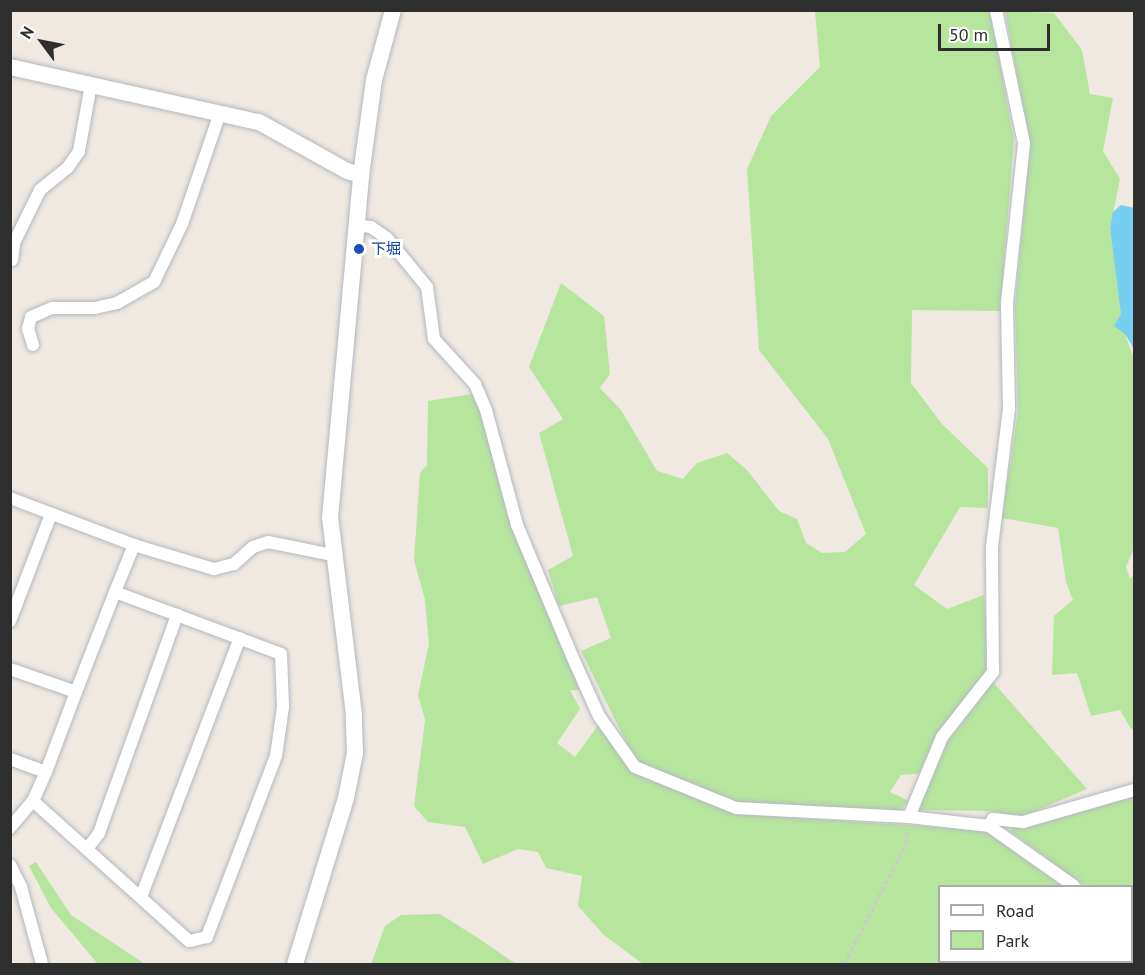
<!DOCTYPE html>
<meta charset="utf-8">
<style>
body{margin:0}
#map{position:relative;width:1145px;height:975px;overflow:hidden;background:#efe9e1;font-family:"PT Sans","Noto Sans JP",sans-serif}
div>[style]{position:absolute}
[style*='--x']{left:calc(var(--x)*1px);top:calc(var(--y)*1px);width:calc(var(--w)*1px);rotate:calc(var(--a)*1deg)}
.green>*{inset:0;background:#b6e59e}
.water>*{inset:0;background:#75cff0}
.path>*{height:3px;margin-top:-1.5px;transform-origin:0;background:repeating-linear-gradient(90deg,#c9c9c9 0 4.5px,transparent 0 7.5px)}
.roads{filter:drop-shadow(0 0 2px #b4b7c1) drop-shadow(0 0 2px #b4b7c1)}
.street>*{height:12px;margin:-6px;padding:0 6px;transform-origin:6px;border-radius:6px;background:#fff}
.secondary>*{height:16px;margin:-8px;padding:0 8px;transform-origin:8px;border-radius:8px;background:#fff}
.dots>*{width:16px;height:16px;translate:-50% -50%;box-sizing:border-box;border:3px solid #fff;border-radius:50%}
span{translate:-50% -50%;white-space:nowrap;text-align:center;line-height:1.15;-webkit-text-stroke:6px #fff;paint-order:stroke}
.transit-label{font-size:15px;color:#164399}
.left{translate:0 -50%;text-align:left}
.frame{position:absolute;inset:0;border:12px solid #2e2e2e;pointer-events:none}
.legend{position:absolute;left:938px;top:885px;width:195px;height:78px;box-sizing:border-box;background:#fff;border:2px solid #ababab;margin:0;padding:8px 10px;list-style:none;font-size:18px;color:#2e2e2e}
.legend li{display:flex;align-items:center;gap:12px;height:30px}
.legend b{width:30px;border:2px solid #ababab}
.north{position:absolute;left:12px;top:12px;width:60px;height:60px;-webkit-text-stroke:4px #fff;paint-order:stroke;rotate:302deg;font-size:16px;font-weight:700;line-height:24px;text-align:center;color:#2e2e2e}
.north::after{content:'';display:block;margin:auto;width:21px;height:27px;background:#2e2e2e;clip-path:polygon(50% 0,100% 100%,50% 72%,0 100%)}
.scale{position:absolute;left:938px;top:24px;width:112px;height:27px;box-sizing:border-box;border:3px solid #2e2e2e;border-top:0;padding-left:8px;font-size:18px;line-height:21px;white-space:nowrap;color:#2e2e2e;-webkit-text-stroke:4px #fff;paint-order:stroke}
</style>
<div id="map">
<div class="green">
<div style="clip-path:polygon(815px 11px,990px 11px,1014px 140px,1000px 311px,912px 310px,911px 383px,942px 424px,988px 468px,988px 508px,960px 507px,914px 585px,947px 609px,984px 595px,989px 669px,937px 737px,918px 774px,901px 775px,890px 792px,909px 801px,895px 815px,736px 803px,637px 764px,581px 651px,611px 638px,597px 597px,559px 606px,548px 570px,573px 556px,539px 433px,563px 419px,529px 367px,561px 283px,604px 316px,610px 374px,600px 388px,621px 410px,657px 471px,683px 479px,697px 463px,727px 453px,747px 470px,779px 511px,797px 519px,806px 543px,822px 553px,845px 552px,866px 534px,828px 439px,759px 350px,747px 169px,771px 116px,820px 67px)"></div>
<div style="clip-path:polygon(1005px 11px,1054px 13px,1082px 50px,1090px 94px,1113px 98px,1103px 151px,1120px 179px,1110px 228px,1125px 334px,1134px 359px,1134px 548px,1126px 567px,1130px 579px,1134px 574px,1134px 728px,1131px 729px,1120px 710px,1091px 716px,1077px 673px,1052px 675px,1054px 616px,1073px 600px,1066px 582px,1058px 528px,1002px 518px,1018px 411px,1015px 305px,1030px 146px)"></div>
<div style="clip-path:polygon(472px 394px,483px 419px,507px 514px,580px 690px,570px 690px,580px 709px,557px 743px,575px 757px,599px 724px,630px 771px,735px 814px,984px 830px,1063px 886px,940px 886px,940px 962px,956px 964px,643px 964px,604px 935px,578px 906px,582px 876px,546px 868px,538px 852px,518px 849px,483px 864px,465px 827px,428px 822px,414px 806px,425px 720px,418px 695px,429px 644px,425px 600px,414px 560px,420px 473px,427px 465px,428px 401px)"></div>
<div style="clip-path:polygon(993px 682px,1087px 789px,1023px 816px,988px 811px,918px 810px,948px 741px)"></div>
<div style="clip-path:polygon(1134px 795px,1134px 936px,1132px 886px,1084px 886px,1010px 831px,1013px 827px,1035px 825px)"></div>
<div style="clip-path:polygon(36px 862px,71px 915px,145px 964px,98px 964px,51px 908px,29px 866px)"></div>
<div style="clip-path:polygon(440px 914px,478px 938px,516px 964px,371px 964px,385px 926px,401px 915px)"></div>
<div style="clip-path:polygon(1132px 952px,1134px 964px,1006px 962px,1132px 962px)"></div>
</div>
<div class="water">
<div style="clip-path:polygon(1121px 205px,1134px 208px,1134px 349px,1125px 334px,1114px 326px,1121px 314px,1110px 228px,1113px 212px)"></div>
</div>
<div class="path">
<div style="--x:844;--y:964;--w:135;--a:-62.7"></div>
<div style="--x:906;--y:844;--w:16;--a:-83"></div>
</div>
<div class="roads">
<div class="street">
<div style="--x:356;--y:225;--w:15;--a:8"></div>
<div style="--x:371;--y:227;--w:19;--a:35"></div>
<div style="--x:387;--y:238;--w:63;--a:50.8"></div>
<div style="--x:427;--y:287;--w:52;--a:82.3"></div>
<div style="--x:434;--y:339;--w:61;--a:47.7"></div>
<div style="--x:475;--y:384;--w:28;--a:67"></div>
<div style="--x:486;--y:410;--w:119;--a:74.9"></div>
<div style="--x:517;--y:525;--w:142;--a:67.2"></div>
<div style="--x:572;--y:656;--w:66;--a:65.8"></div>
<div style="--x:599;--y:716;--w:62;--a:54.8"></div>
<div style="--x:635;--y:767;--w:109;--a:22.1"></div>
<div style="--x:736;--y:808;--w:173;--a:3"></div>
<div style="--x:909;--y:817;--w:81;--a:6.4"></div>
<div style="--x:989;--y:826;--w:104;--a:35.2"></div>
<div style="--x:12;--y:260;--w:17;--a:-83"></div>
<div style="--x:14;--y:243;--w:59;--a:-63.9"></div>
<div style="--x:40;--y:190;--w:36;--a:-39"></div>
<div style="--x:68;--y:167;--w:19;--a:-55"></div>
<div style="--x:79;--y:151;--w:68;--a:-79.8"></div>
<div style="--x:33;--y:345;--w:17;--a:-107"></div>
<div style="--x:28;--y:329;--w:12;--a:-76"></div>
<div style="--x:31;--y:317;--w:23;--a:-23"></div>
<div style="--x:52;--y:308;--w:43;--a:0"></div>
<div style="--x:95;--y:308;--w:23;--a:-13"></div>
<div style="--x:117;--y:303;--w:43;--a:-29.6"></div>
<div style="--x:154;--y:282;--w:64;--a:-64.2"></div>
<div style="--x:182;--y:224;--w:117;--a:-71.1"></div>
<div style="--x:10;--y:498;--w:133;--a:20.8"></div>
<div style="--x:134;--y:545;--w:84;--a:16.7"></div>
<div style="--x:214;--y:569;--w:21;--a:-14"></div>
<div style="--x:234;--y:564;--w:25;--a:-42"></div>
<div style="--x:253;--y:547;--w:16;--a:-18"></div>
<div style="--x:268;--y:542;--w:65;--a:11.5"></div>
<div style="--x:115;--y:592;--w:177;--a:20.5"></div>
<div style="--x:281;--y:654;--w:53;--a:87.8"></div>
<div style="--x:283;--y:707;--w:49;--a:98.1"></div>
<div style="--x:276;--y:756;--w:194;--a:110.9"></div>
<div style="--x:207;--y:937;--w:18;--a:167"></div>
<div style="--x:189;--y:941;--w:210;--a:-138.1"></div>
<div style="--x:33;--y:801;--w:32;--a:-66"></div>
<div style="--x:46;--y:772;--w:85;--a:-69.4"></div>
<div style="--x:76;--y:692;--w:107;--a:-68.7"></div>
<div style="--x:115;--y:592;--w:51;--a:-68"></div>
<div style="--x:10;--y:621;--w:115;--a:-69"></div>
<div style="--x:10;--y:669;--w:70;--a:19.2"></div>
<div style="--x:10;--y:759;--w:38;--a:20"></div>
<div style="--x:909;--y:817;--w:87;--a:-67.6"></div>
<div style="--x:942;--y:737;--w:83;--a:-51.9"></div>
<div style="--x:993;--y:672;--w:125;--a:-90.5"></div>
<div style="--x:992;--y:547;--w:139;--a:-83"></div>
<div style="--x:1009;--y:409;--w:106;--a:-91.1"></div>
<div style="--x:1007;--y:303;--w:161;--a:-83.9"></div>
<div style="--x:1024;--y:143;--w:136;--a:-101.9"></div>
<div style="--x:989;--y:826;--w:8;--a:-60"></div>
<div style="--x:993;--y:819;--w:30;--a:6"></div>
<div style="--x:1023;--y:822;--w:116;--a:-16.1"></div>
<div style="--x:10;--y:828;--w:35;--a:-50"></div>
<div style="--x:87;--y:849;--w:20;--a:-53"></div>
<div style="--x:99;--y:833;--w:232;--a:-70.3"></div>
<div style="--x:10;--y:865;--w:25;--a:63"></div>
<div style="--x:21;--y:887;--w:80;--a:74.7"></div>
<div style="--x:141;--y:897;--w:277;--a:-69.1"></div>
<div style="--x:1132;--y:940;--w:4;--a:63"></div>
</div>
<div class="secondary">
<div style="--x:10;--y:67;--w:255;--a:12.5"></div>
<div style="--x:259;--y:122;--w:101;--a:29.1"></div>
<div style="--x:347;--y:171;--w:15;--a:16"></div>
<div style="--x:295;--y:964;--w:174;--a:-72.9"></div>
<div style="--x:346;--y:798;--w:46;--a:-78.7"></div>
<div style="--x:355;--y:753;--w:38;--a:-92"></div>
<div style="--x:354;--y:715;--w:198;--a:-96.9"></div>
<div style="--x:330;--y:518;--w:344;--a:-84.8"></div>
<div style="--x:361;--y:175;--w:96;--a:-82.2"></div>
<div style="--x:374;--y:80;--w:73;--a:-74.8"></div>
</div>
</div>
<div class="dots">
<div style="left:359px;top:249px;background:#1a4fb4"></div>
</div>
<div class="transit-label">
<span class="left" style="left:371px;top:249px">下堀</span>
</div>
<div class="frame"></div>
<ul class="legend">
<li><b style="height:8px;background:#fff"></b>Road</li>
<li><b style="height:16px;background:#b6e59e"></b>Park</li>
</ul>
<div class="north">N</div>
<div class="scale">50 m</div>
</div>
